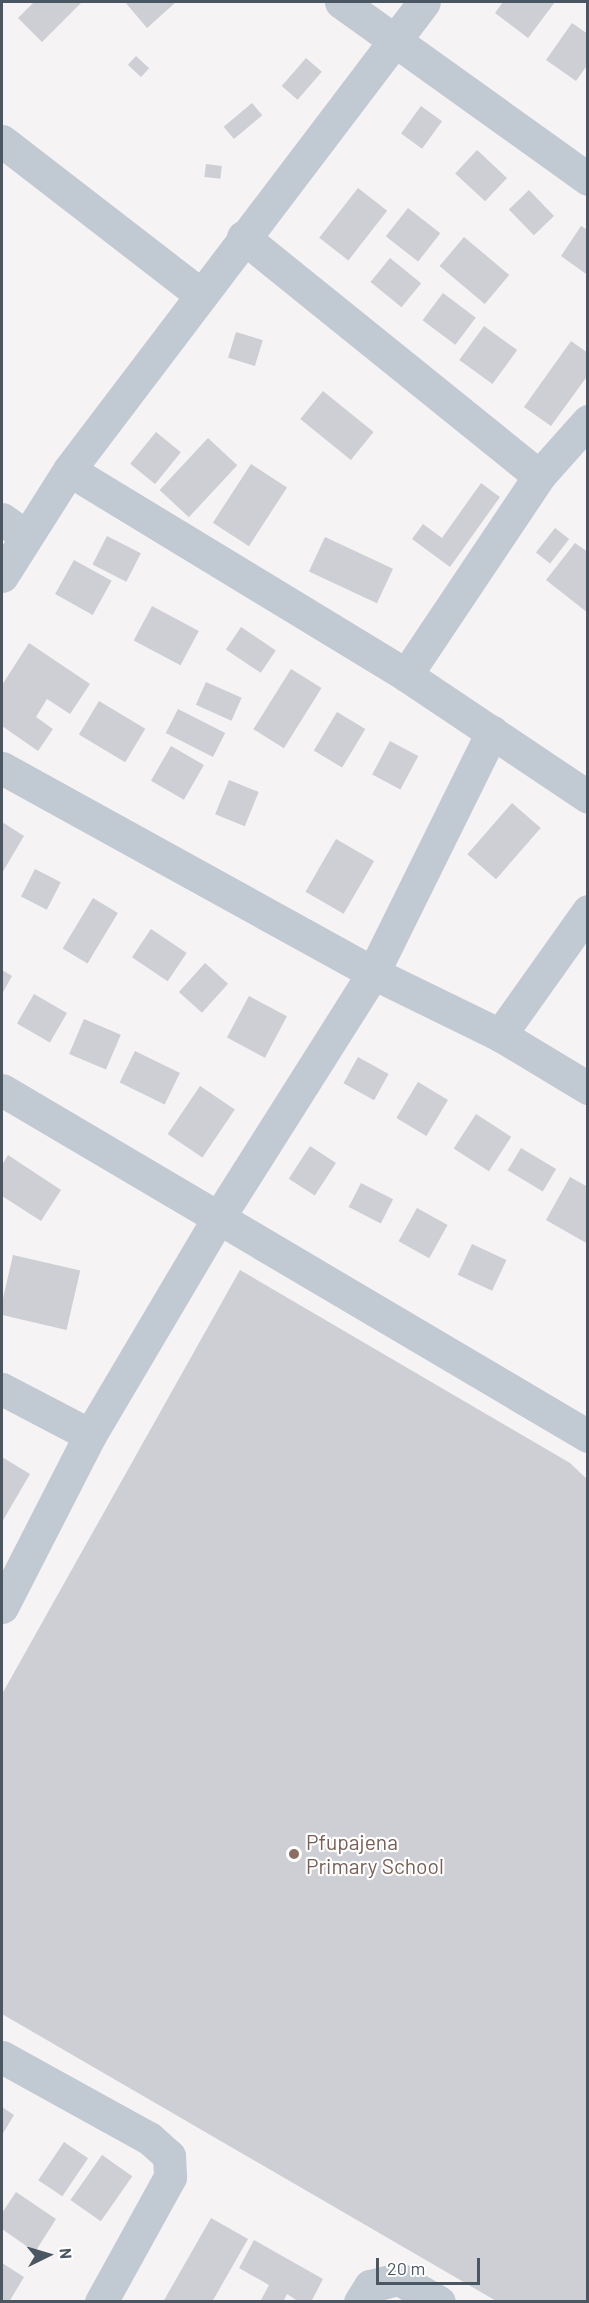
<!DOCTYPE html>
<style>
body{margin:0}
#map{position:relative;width:589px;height:2303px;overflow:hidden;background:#f5f3f3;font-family:Barlow,sans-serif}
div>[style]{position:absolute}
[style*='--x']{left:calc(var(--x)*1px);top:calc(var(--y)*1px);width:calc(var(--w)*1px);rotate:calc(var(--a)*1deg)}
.building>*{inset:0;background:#cdcfd5;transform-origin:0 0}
.minor>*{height:33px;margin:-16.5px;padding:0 16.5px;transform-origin:16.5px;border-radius:16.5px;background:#c1cad2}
.dots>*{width:16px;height:16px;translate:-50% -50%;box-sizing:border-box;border:3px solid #fff;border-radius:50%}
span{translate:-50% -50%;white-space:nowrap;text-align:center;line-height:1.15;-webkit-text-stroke:4.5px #fff;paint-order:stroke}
.education-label{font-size:21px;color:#785e54}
.left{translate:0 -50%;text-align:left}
.frame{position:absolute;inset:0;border:3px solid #4a5661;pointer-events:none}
.north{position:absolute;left:18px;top:2225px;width:60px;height:60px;-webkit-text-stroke:4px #fff;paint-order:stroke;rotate:85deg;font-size:16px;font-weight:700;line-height:24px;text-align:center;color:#4a5661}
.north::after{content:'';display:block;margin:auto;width:21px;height:27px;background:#4a5661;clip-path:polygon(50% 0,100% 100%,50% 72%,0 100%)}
.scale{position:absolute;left:376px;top:2258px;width:104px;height:27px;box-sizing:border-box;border:3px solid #4a5661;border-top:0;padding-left:8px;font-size:18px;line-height:21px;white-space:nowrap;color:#4a5661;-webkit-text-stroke:4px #fff;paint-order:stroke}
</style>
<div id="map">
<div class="building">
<div style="clip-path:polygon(34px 2px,82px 2px,42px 42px,18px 18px)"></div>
<div style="clip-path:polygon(125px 2px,176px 2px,147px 28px)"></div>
<div style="clip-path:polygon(503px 2px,555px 2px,528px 38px,495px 13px)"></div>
<div style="clip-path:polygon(572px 23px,588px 34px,588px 64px,576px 81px,546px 60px)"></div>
<div style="left:136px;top:56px;width:18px;height:12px;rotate:43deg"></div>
<div style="left:306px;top:58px;width:21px;height:37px;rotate:41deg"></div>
<div style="left:252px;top:103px;width:16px;height:37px;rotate:50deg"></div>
<div style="left:421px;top:106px;width:26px;height:34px;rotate:36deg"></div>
<div style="left:477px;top:150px;width:41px;height:32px;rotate:43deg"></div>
<div style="left:206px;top:164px;width:16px;height:13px;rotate:7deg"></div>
<div style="left:358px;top:188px;width:37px;height:63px;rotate:38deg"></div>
<div style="left:529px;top:190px;width:36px;height:28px;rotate:46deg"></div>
<div style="left:408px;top:208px;width:41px;height:36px;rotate:38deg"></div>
<div style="clip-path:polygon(581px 226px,588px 230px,586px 274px,561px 256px)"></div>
<div style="left:464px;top:237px;width:59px;height:38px;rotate:40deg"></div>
<div style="left:390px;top:258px;width:40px;height:31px;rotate:39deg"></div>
<div style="left:443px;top:293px;width:41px;height:34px;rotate:37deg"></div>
<div style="left:484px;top:326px;width:41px;height:42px;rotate:36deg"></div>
<div style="left:236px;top:332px;width:28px;height:27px;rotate:17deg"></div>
<div style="clip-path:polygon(571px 341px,588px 353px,588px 375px,551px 426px,524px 407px)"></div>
<div style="left:323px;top:391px;width:65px;height:36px;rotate:39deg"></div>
<div style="left:156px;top:432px;width:32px;height:41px;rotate:39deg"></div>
<div style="left:208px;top:438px;width:40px;height:71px;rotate:43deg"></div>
<div style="left:251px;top:464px;width:43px;height:70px;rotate:33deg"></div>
<div style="clip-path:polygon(481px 483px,500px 497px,450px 567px,412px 539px,423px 524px,442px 538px)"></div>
<div style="left:555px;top:528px;width:18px;height:31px;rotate:38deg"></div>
<div style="left:107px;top:536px;width:38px;height:32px;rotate:27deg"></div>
<div style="left:325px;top:537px;width:75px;height:38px;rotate:25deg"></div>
<div style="clip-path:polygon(575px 543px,588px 552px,588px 613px,546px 580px)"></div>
<div style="left:74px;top:560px;width:43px;height:39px;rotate:29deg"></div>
<div style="left:152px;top:606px;width:53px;height:39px;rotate:28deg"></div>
<div style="left:241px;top:627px;width:42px;height:27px;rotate:34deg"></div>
<div style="clip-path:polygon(29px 643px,90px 684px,70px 714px,47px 699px,36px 717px,53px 729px,38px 751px,2px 726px,2px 685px)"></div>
<div style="left:291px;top:669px;width:36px;height:71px;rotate:32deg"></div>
<div style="left:206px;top:682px;width:39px;height:25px;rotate:24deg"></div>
<div style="left:99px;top:701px;width:54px;height:39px;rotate:31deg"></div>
<div style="left:178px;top:709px;width:53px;height:27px;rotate:27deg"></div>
<div style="left:337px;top:712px;width:33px;height:45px;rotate:31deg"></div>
<div style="left:390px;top:741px;width:32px;height:38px;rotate:28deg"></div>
<div style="left:171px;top:746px;width:38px;height:40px;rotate:30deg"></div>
<div style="left:229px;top:780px;width:32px;height:37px;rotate:22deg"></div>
<div style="left:512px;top:803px;width:38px;height:68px;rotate:41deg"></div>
<div style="clip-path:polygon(2px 822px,24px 836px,2px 873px)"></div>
<div style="left:336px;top:839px;width:44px;height:61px;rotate:30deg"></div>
<div style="left:35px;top:869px;width:29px;height:31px;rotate:27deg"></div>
<div style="left:93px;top:898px;width:29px;height:59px;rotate:31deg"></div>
<div style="left:151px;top:929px;width:43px;height:34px;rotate:34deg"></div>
<div style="left:205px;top:963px;width:31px;height:39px;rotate:42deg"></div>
<div style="clip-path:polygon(2px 970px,12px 976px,2px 994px)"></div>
<div style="left:34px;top:994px;width:38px;height:34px;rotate:30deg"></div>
<div style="left:249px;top:996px;width:43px;height:47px;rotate:28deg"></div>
<div style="left:84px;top:1019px;width:40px;height:38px;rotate:23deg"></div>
<div style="left:135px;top:1051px;width:50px;height:35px;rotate:26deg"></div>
<div style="left:358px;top:1057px;width:35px;height:30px;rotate:29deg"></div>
<div style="left:418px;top:1082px;width:35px;height:42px;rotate:31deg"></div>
<div style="left:200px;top:1086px;width:42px;height:58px;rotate:34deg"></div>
<div style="left:476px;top:1114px;width:42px;height:41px;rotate:33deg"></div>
<div style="left:310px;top:1146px;width:31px;height:39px;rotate:33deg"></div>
<div style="left:521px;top:1148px;width:41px;height:26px;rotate:31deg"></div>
<div style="clip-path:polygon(8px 1155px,61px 1190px,41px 1221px,2px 1196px,2px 1165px)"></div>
<div style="clip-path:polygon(570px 1177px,588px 1187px,588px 1244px,546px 1220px)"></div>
<div style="left:361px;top:1183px;width:36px;height:27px;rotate:27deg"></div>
<div style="left:417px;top:1208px;width:35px;height:38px;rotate:29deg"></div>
<div style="left:472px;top:1244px;width:38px;height:34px;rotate:25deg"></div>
<div style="left:13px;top:1255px;width:69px;height:61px;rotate:13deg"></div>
<div style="clip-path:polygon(240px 1270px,570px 1463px,588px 1480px,588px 2302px,498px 2302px,2px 2014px,2px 1694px)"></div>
<div style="clip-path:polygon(2px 1457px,30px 1474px,2px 1522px)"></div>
<div style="clip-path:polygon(2px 2107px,14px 2115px,2px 2135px)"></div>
<div style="left:64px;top:2142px;width:29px;height:46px;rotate:34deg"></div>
<div style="left:102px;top:2155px;width:37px;height:55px;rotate:35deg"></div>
<div style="clip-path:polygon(16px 2192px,56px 2219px,35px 2252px,2px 2229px,2px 2213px)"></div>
<div style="clip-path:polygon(211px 2218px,248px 2239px,212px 2302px,163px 2302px)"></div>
<div style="clip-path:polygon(254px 2240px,323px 2279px,311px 2302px,299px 2302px,287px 2294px,283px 2302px,260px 2302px,269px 2285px,239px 2268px)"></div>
<div style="clip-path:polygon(2px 2263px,24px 2277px,9px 2302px,2px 2302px)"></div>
</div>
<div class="minor">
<div style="--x:341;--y:2;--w:304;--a:35.6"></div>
<div style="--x:2;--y:141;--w:252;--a:37.7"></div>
<div style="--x:243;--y:237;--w:380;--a:38.9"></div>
<div style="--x:69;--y:470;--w:394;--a:31.3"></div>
<div style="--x:406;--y:675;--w:219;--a:33.8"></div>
<div style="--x:2;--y:519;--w:27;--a:36"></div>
<div style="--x:2;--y:576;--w:125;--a:-57.7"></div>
<div style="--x:69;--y:470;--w:587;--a:-52.82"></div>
<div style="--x:406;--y:675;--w:239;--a:-56.2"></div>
<div style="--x:539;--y:476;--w:74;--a:-48.3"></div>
<div style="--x:2;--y:768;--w:424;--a:28.9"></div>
<div style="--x:373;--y:973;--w:141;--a:26"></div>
<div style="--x:500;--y:1035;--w:103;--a:31.1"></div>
<div style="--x:500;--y:1035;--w:152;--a:-54.6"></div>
<div style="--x:2;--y:1090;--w:681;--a:30.56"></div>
<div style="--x:2;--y:1389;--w:99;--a:27.6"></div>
<div style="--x:2;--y:1607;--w:193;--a:-62.9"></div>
<div style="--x:90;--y:1435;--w:250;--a:-59.4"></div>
<div style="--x:217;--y:1220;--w:292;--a:-57.7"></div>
<div style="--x:373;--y:973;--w:269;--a:-63.7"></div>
<div style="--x:2;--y:2057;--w:168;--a:28.9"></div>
<div style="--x:149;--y:2138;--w:27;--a:42"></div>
<div style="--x:169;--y:2156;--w:21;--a:87"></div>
<div style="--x:170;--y:2177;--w:143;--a:118.9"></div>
<div style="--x:360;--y:2302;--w:19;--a:-58"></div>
<div style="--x:370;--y:2286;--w:30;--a:-14"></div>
<div style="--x:399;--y:2279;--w:46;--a:29.9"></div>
</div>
<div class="dots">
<div style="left:294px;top:1854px;background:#8d6e63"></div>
</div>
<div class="education-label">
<span class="left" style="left:306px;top:1854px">Pfupajena<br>Primary School</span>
</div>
<div class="frame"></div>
<div class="north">N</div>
<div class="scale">20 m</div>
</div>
